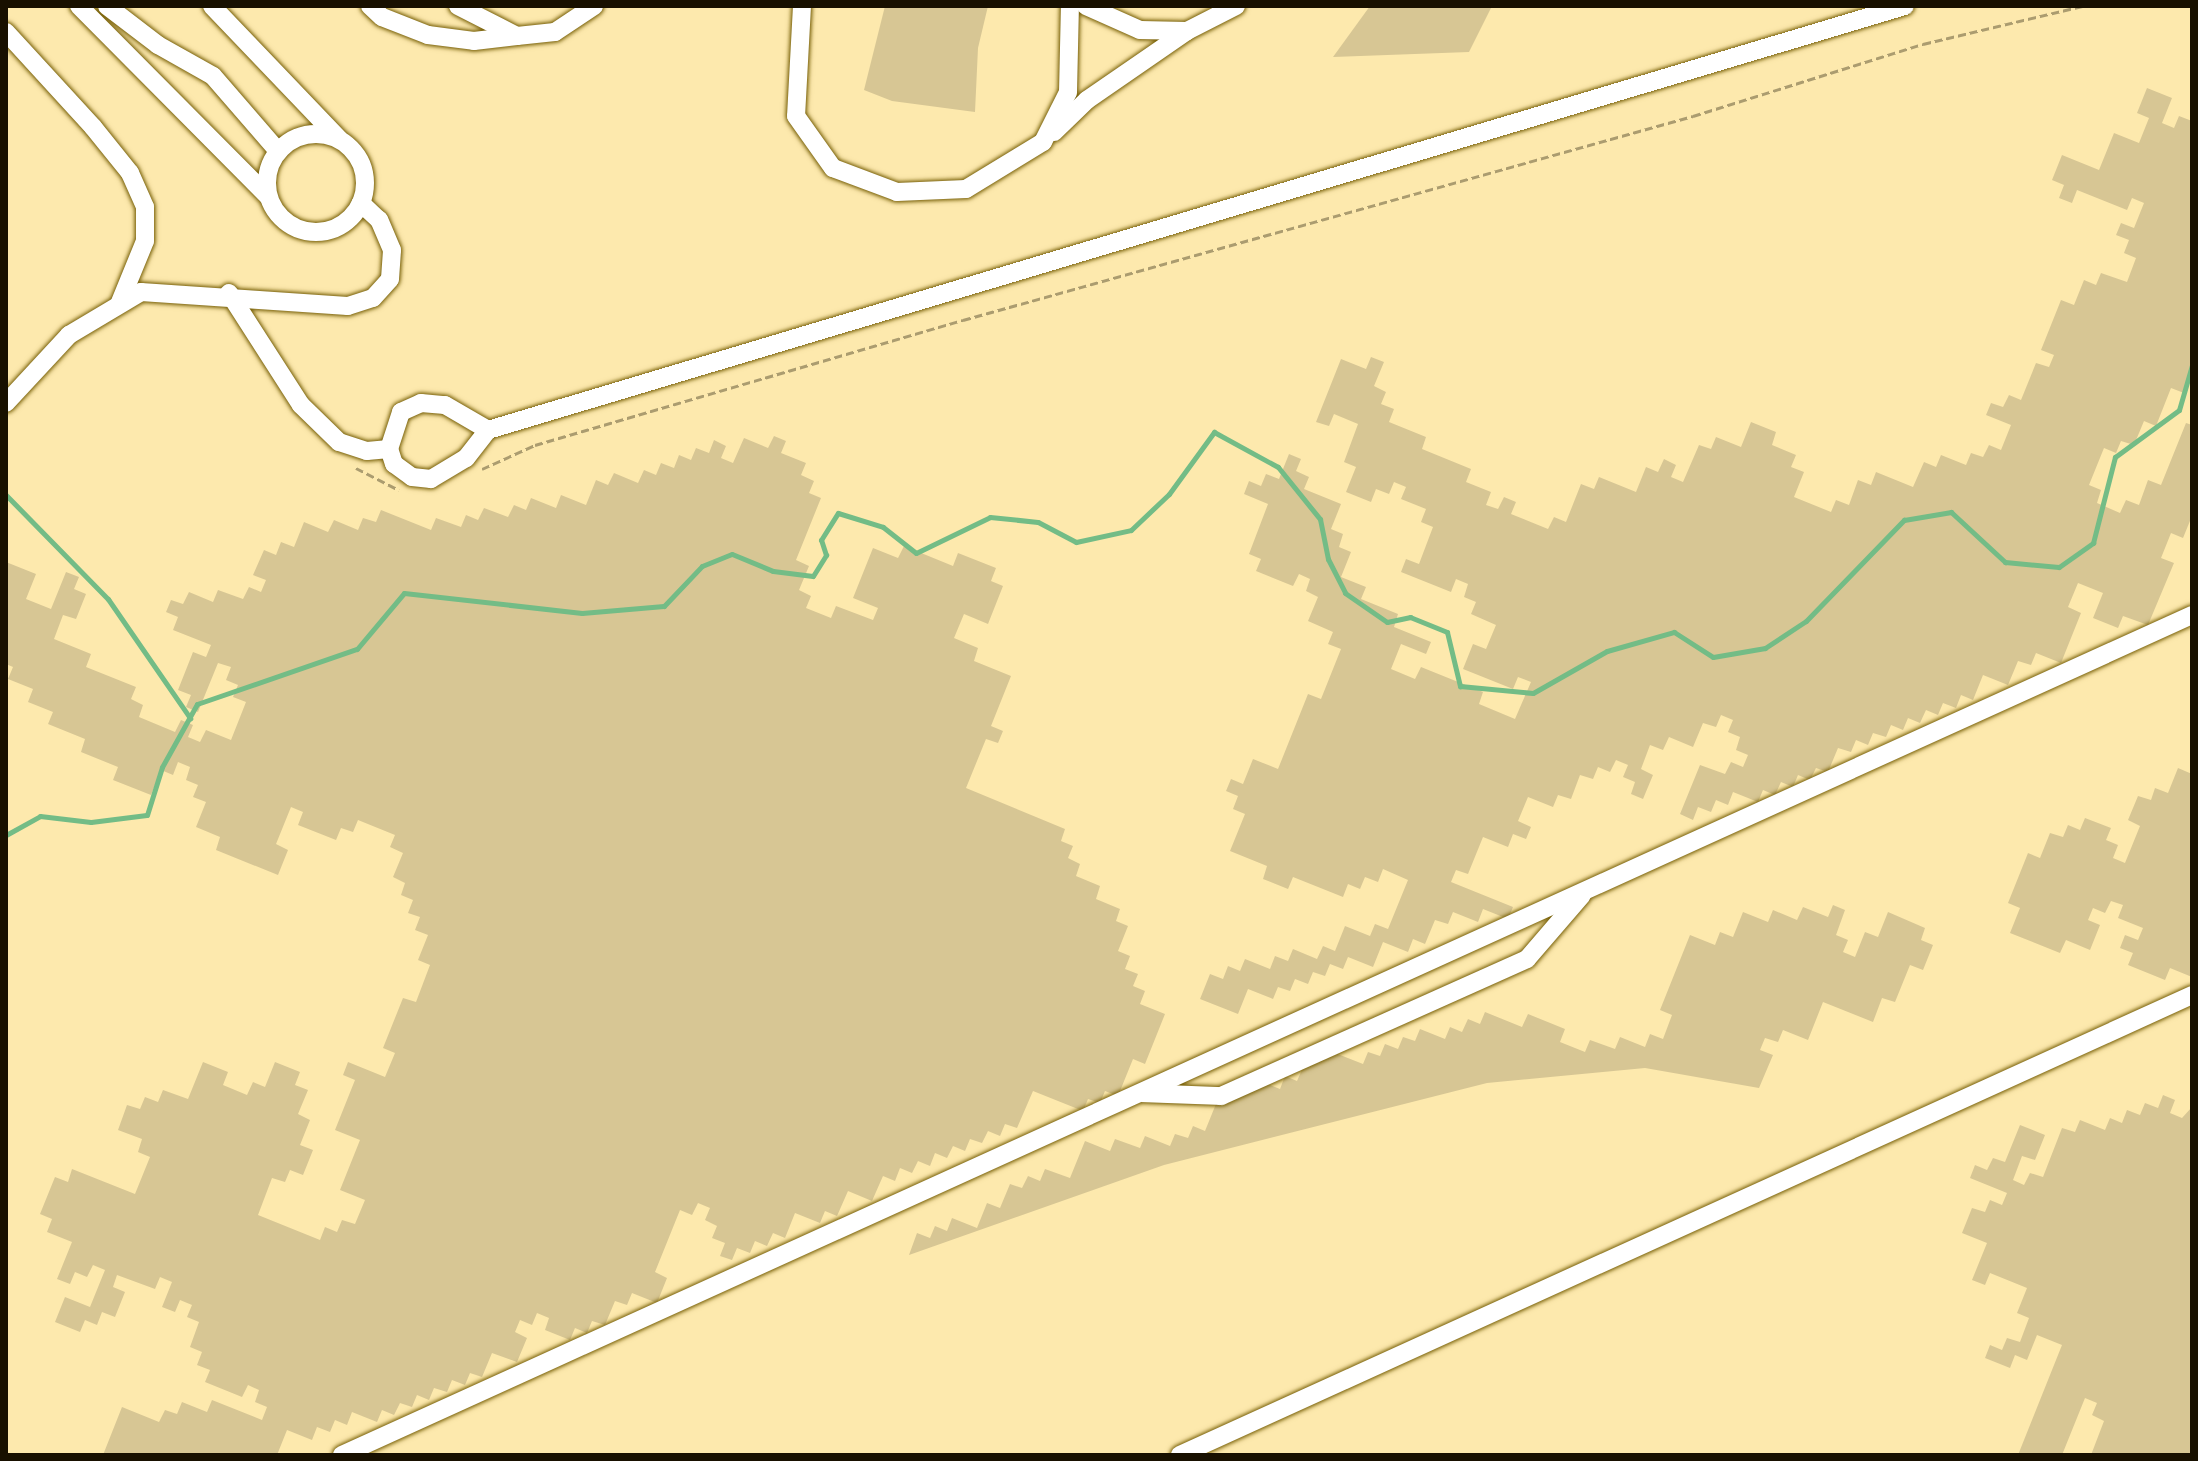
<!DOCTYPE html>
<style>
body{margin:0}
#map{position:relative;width:2198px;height:1461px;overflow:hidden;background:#fde9ad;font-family:Manrope,sans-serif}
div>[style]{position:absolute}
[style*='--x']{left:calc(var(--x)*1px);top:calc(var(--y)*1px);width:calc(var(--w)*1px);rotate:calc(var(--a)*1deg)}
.green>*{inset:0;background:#d7c694}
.stream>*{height:5px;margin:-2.5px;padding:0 2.5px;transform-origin:2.5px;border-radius:2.5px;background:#73bc86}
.path>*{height:3px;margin-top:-1.5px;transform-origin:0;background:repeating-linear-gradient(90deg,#ab9c6f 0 8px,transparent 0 12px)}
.roads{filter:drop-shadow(0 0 2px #775f06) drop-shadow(0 0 2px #775f06)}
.minor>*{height:18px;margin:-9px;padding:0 9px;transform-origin:9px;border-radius:9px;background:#fff}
.minor>.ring{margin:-9px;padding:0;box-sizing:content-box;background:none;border:18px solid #fff;border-radius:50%}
span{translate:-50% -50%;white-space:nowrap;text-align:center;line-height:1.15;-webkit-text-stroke:8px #fff;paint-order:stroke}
.frame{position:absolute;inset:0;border:8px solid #181000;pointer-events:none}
</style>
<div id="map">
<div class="green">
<div style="clip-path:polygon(885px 6px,988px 6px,978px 48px,975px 112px,892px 101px,864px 90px)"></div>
<div style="clip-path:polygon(1370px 6px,1492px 6px,1469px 52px,1333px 57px)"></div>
<div style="clip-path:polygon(2147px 88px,2172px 98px,2162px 123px,2174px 128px,2179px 116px,2192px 121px,2192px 372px,2184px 393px,2171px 388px,2156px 426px,2144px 421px,2134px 445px,2121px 441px,2116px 453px,2104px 448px,2089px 485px,2101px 490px,2097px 503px,2120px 513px,2126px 500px,2139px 505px,2148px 480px,2161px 485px,2186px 423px,2192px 425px,2192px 516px,2183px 538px,2171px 533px,2161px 558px,2174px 563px,2148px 625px,2123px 616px,2118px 628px,2093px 618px,2103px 593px,2078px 583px,2068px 607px,2081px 613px,2061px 663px,2036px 653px,2031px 665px,2018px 661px,2008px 685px,1983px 675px,1973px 700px,1961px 695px,1956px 708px,1943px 703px,1938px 715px,1926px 710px,1920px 723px,1908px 718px,1903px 730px,1891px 725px,1886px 737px,1873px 733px,1868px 745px,1856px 740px,1851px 752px,1838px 748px,1828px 772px,1816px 768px,1810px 780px,1798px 775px,1793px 787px,1781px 782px,1775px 795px,1763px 790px,1758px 802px,1733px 792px,1728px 805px,1716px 800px,1711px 812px,1698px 807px,1693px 820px,1680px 814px,1700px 765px,1725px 774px,1731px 762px,1743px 767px,1748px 755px,1736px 750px,1740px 737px,1728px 732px,1733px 720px,1721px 715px,1716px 727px,1703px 723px,1693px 747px,1669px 737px,1663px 750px,1650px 745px,1641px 769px,1653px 775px,1643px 799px,1631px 794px,1635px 782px,1623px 777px,1628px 765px,1616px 760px,1610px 772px,1598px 767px,1593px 779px,1580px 775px,1571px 799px,1558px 795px,1553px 807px,1528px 797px,1518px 821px,1531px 827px,1526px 839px,1513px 834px,1508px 847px,1483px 837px,1468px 874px,1456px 870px,1451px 882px,1513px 907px,1508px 919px,1483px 909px,1478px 922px,1453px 912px,1448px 924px,1435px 920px,1425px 944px,1413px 939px,1408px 952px,1383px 942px,1373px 967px,1348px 957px,1343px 969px,1330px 964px,1325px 976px,1313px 972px,1308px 984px,1295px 979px,1290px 991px,1278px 987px,1273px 999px,1248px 989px,1238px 1014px,1200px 999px,1210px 974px,1223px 979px,1228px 966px,1240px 971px,1245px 959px,1270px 969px,1275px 956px,1288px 961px,1293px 949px,1317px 959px,1323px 946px,1335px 951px,1345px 926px,1370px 936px,1375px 924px,1388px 929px,1408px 880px,1383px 869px,1378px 882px,1365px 877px,1360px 889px,1348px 884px,1343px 897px,1293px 877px,1288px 889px,1263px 879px,1267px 866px,1230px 851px,1245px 814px,1233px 809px,1238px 796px,1226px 791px,1231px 779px,1243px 784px,1253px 759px,1278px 769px,1308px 694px,1321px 699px,1341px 649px,1328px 644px,1333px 632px,1308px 621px,1318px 597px,1306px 591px,1310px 579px,1299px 574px,1293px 586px,1256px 571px,1261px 559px,1249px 554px,1268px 504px,1244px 494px,1249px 481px,1261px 486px,1266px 474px,1279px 479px,1289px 454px,1301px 459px,1296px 471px,1309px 477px,1304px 489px,1341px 504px,1331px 529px,1343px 534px,1339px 547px,1351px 552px,1341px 577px,1366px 587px,1361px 599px,1398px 614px,1394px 627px,1431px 642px,1426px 654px,1401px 644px,1391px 669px,1415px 679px,1421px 667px,1483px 692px,1479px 704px,1515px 719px,1531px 682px,1518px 677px,1513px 689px,1463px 669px,1473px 644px,1486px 649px,1496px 625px,1471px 614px,1476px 602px,1464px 597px,1468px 584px,1456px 579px,1451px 592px,1401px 572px,1406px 559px,1419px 564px,1433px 527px,1421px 522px,1426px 509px,1401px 499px,1406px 487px,1394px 482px,1389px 494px,1376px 489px,1371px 502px,1346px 492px,1356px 467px,1344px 462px,1358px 424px,1334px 414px,1329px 426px,1316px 422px,1341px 359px,1366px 369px,1371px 357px,1384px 362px,1374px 386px,1386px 392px,1381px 404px,1394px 409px,1389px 422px,1426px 437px,1422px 449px,1471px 469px,1466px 482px,1491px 492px,1486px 505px,1498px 509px,1504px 497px,1516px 502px,1511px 514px,1548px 529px,1554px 517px,1566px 522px,1581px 484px,1594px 489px,1599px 477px,1636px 492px,1646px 467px,1658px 472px,1664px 459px,1676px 465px,1671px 477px,1683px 482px,1699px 445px,1711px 449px,1716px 437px,1741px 447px,1751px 422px,1776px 432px,1772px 445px,1796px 455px,1791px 467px,1804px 472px,1794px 497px,1831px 512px,1836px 500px,1849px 505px,1858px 480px,1871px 485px,1876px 472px,1913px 487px,1924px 462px,1936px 467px,1941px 455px,1966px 465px,1971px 453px,1983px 457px,1989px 445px,2001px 450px,2011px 425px,1986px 415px,1991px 403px,2003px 407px,2009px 395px,2021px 400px,2036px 363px,2049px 367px,2054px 355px,2041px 350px,2061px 300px,2074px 305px,2084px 280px,2096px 285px,2101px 273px,2127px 282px,2136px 258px,2124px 253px,2129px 240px,2116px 235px,2121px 223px,2134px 228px,2144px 203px,2132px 198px,2127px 210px,2077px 190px,2072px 203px,2059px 198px,2064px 185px,2052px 180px,2062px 155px,2099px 170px,2114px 133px,2139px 143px,2149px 118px,2137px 113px)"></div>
<div style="clip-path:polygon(774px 436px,786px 441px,781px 453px,806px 463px,801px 475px,814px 481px,809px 493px,821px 498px,796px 560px,809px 566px,799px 590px,811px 596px,806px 608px,831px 618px,836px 606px,873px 620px,878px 608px,853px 598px,873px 548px,898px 558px,904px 546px,953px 566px,958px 553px,996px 568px,991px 581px,1003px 586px,988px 624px,964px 614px,954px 638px,978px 648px,974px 661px,1011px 676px,991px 726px,1003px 731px,998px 743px,986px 739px,966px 788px,1065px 829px,1061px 841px,1073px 846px,1068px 858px,1080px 864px,1076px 876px,1100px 886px,1096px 899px,1120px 909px,1116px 921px,1128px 926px,1118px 951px,1130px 956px,1125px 969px,1138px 974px,1133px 986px,1145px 991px,1140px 1004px,1165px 1014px,1145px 1064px,1133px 1059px,1118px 1096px,1105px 1091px,1100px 1103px,1088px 1099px,1083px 1111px,1033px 1091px,1017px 1128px,1005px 1124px,1000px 1136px,988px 1131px,982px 1143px,970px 1139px,965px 1151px,953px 1146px,947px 1158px,935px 1153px,930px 1166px,918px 1161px,912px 1173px,900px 1168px,895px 1181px,883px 1176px,872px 1201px,848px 1191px,837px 1216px,825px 1211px,820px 1223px,795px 1213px,785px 1238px,773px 1233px,767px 1246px,755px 1241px,750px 1253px,737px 1248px,732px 1260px,720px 1256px,725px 1243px,712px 1238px,717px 1226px,705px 1220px,710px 1208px,698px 1203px,692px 1215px,680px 1210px,655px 1272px,667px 1278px,657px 1303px,632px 1293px,627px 1305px,615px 1301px,605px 1325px,592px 1321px,587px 1333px,575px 1328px,570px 1340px,545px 1330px,549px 1318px,537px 1313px,532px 1325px,520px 1320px,515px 1332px,527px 1338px,517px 1362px,492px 1353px,482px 1377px,470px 1373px,465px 1385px,452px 1380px,447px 1392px,434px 1388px,429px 1400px,417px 1395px,412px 1407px,400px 1403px,394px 1415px,382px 1410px,377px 1422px,352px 1412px,347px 1425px,335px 1420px,330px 1432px,317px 1427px,312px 1440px,287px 1430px,277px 1455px,103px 1455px,122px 1407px,159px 1422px,165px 1410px,177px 1414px,182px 1402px,207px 1412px,212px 1400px,262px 1420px,267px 1407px,255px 1402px,259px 1390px,248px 1385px,242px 1397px,205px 1382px,210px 1370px,197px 1365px,202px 1352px,190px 1347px,199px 1322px,187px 1317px,192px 1305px,180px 1300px,175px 1312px,162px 1307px,172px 1282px,160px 1277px,155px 1289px,117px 1275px,113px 1287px,125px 1292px,115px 1317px,102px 1312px,97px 1325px,85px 1320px,80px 1332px,55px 1322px,65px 1297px,90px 1307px,105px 1270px,93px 1265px,87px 1277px,75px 1272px,70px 1284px,57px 1279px,72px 1242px,47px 1232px,52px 1219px,40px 1214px,55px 1177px,68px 1182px,72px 1169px,135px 1194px,150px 1157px,138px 1152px,142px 1139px,118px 1130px,127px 1105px,140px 1109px,145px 1097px,158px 1102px,163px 1090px,188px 1099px,203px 1062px,228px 1072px,223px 1085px,247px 1095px,253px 1082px,265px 1087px,275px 1062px,300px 1072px,295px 1085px,308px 1090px,298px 1114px,310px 1120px,300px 1145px,313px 1150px,303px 1175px,290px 1170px,285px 1182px,272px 1178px,258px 1215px,320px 1240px,325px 1227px,337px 1232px,342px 1220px,355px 1224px,365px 1200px,340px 1190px,360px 1140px,335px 1130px,355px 1080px,343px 1075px,348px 1062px,385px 1077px,395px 1053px,383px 1048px,403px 998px,416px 1002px,430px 965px,418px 960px,428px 935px,415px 930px,420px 917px,408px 913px,413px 900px,401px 895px,405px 883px,393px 877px,403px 853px,390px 847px,395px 835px,358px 820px,353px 832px,341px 828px,336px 840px,298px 825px,303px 812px,291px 807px,276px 844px,288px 850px,278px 875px,216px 850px,220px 837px,196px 827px,206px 802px,193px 797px,198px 785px,186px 780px,190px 767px,178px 762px,173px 775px,161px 770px,151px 795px,113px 780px,118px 767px,81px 752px,85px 739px,48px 724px,53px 712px,28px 702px,33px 689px,8px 679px,13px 667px,6px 664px,6px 562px,36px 574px,26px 599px,51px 609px,66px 572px,79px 577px,74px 589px,86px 594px,76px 619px,63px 615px,54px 639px,91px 654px,86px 667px,136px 687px,131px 699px,143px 705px,139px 717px,175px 732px,181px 720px,193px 725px,188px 737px,200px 742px,206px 730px,231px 740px,246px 702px,233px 697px,238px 685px,226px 680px,231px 667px,218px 663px,198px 712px,186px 707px,191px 695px,178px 690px,193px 652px,206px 657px,211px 645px,173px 630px,178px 617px,166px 612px,171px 600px,183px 604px,189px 592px,213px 602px,218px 590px,243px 599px,249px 587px,261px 592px,266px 580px,253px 575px,264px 550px,276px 555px,281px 542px,294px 547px,304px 522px,328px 532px,334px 520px,358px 530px,363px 518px,376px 522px,381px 510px,431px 530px,436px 518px,461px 527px,466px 515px,478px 520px,484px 508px,508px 517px,514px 505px,526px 510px,531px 498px,556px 508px,561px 495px,586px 505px,596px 480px,608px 485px,614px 473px,638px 483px,644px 470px,656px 475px,661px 463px,674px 468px,679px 455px,691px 460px,696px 448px,709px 453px,714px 440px,726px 446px,721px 458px,733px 463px,744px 438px,768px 448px)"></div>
<div style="clip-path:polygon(2178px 768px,2192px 774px,2192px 977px,2170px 968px,2165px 980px,2128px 965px,2133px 953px,2120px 948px,2125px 935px,2138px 940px,2143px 928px,2118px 918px,2123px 905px,2111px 901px,2105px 913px,2093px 908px,2088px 920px,2100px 925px,2090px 950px,2066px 940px,2060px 953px,2010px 933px,2020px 908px,2008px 903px,2028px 853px,2040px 858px,2050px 833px,2063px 837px,2068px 825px,2080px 830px,2085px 818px,2111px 828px,2106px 840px,2118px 845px,2113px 858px,2125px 863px,2140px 826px,2128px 820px,2138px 796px,2151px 800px,2155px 788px,2168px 793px)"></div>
<div style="clip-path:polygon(1833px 905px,1845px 910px,1836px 935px,1848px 940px,1843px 952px,1855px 957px,1865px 932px,1878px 937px,1888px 912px,1925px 928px,1921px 940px,1933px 945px,1923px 970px,1910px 965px,1895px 1002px,1882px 998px,1873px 1022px,1823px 1002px,1808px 1040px,1783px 1030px,1778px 1042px,1765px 1038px,1760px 1050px,1773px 1055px,1759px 1088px,1645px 1068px,1487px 1083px,1164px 1165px,909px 1255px,917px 1233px,930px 1238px,935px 1226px,947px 1231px,952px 1218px,977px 1228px,987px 1203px,1000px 1208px,1010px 1184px,1022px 1188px,1028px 1176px,1040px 1181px,1045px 1169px,1070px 1178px,1085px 1141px,1110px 1151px,1115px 1139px,1140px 1148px,1145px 1136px,1170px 1146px,1175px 1134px,1188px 1138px,1193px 1126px,1205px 1131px,1220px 1094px,1255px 1079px,1280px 1089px,1285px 1076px,1297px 1081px,1308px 1056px,1325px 1049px,1363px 1064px,1368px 1052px,1380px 1056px,1385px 1044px,1398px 1049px,1403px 1037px,1415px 1041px,1420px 1029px,1445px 1039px,1450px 1027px,1462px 1032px,1468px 1019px,1480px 1024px,1485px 1012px,1522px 1027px,1528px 1014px,1565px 1029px,1560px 1042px,1585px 1052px,1590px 1040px,1615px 1049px,1620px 1037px,1645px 1047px,1650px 1034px,1663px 1039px,1672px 1015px,1660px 1010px,1690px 935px,1715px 945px,1720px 932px,1733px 937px,1743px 912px,1768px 922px,1773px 910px,1797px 920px,1803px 907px,1828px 917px)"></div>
<div style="clip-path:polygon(2163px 1095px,2175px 1100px,2170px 1113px,2182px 1118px,2192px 1107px,2192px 1455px,2091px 1455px,2104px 1421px,2092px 1415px,2097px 1403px,2085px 1398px,2062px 1455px,2018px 1455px,2062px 1345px,2037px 1335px,2027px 1360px,2015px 1355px,2010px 1368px,1985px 1358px,1990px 1345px,2002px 1350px,2007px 1338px,2020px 1342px,2029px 1318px,2017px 1313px,2027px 1288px,1990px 1273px,1985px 1285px,1972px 1280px,1987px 1243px,1962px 1233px,1972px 1208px,1985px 1212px,1990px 1200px,2002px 1205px,2007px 1193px,1970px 1178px,1975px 1165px,1987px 1170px,1993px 1158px,2005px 1162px,2020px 1125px,2045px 1135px,2035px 1160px,2022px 1156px,2013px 1180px,2024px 1185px,2030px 1173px,2043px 1177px,2062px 1128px,2075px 1132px,2080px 1120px,2105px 1130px,2110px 1118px,2122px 1123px,2127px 1110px,2140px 1115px,2145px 1103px,2158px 1108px)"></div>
</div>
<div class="stream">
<div style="--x:6;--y:495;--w:146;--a:45.6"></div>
<div style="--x:108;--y:599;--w:145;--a:55.4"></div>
<div style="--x:6;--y:835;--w:39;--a:-29"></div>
<div style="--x:40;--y:816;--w:51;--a:6.7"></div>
<div style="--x:91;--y:822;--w:56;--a:-7.1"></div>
<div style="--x:147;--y:815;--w:50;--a:-72.6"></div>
<div style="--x:162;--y:767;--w:72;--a:-60.9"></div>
<div style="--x:197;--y:704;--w:169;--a:-19"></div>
<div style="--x:357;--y:649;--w:73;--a:-50"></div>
<div style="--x:404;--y:593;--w:179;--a:6.4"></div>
<div style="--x:582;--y:613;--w:82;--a:-4.9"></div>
<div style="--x:664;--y:606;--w:55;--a:-46.5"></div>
<div style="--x:702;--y:566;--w:32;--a:-22"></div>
<div style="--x:732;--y:554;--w:44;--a:22.5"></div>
<div style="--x:773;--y:571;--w:40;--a:7.1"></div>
<div style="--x:813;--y:576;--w:25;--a:-58"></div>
<div style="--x:826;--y:555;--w:16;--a:-108"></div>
<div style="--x:821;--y:540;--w:32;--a:-58"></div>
<div style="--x:838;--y:513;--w:47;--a:17.3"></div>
<div style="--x:883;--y:527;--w:42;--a:38.2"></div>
<div style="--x:916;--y:553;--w:82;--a:-25.9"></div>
<div style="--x:990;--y:517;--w:48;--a:5.9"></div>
<div style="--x:1038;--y:522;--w:43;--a:27.8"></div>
<div style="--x:1076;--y:542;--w:56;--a:-12.3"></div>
<div style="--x:1131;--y:530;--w:52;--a:-43.5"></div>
<div style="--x:1169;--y:494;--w:77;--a:-54"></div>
<div style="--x:1214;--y:432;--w:73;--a:28.7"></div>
<div style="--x:1278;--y:467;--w:67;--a:51.1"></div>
<div style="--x:1320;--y:519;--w:41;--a:78.7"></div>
<div style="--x:1328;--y:559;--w:38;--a:63"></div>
<div style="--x:1345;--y:593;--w:51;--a:34.6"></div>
<div style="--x:1387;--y:622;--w:24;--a:-12"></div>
<div style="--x:1410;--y:617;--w:40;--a:22"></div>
<div style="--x:1447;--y:632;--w:56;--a:76.5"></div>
<div style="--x:1460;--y:686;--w:73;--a:5.5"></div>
<div style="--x:1533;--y:693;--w:85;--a:-29.6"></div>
<div style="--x:1607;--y:651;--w:70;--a:-15.8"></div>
<div style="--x:1674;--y:632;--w:46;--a:32.7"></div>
<div style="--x:1713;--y:657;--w:53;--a:-9.8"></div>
<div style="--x:1765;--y:648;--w:49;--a:-33.4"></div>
<div style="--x:1806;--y:621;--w:141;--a:-45.9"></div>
<div style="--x:1904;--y:520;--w:48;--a:-9.7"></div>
<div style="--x:1951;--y:512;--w:74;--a:42.8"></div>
<div style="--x:2005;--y:562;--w:54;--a:5.3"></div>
<div style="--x:2059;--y:567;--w:42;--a:-35.2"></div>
<div style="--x:2093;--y:543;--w:89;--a:-75.7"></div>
<div style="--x:2115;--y:457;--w:79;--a:-36.3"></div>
<div style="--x:2179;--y:410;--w:47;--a:-73.9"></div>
</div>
<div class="path">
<div style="--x:356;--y:468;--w:48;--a:27.1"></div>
<div style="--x:482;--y:469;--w:58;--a:-24.4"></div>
<div style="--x:535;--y:445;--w:446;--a:-16.3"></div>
<div style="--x:963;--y:320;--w:758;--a:-15.61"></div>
<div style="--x:1693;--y:116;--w:241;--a:-17.4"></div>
<div style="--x:1923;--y:44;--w:164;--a:-13.4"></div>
</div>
<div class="roads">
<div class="minor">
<div style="--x:79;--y:6;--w:268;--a:45.2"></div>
<div style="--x:107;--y:6;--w:64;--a:37.4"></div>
<div style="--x:158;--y:45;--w:63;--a:29.4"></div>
<div style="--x:213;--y:76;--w:99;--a:49.1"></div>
<div style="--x:212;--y:6;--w:184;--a:46.3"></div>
<div style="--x:370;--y:6;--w:16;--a:43"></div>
<div style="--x:382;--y:17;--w:49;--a:21.4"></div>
<div style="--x:428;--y:35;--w:46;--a:7.4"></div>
<div style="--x:474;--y:41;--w:43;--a:-6.6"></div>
<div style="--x:458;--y:6;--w:66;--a:27"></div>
<div style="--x:517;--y:36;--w:38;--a:-6"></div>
<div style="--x:555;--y:32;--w:47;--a:-33.7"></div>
<div style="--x:802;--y:6;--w:110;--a:93.1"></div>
<div style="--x:796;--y:116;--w:64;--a:54.6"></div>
<div style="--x:833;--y:168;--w:68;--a:20.6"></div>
<div style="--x:897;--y:192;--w:69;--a:-2.5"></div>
<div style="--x:966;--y:189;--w:90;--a:-31.4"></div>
<div style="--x:1043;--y:142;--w:56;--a:-63.4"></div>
<div style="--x:1068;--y:92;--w:86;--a:-88.7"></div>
<div style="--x:1187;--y:31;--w:55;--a:-27"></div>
<div style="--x:6;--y:32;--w:129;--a:47.5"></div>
<div style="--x:93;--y:127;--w:59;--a:51.2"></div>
<div style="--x:130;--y:173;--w:37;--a:66"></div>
<div style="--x:145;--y:207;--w:34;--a:90"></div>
<div style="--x:145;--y:241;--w:66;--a:112.3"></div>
<div style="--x:1054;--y:132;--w:46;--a:-44.1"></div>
<div style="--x:1087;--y:100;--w:121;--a:-34.6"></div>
<div style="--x:1187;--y:31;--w:47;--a:-178.8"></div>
<div style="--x:1140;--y:30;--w:59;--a:-156"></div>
<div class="ring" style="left:267px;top:134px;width:80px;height:80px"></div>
<div style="--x:229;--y:293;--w:133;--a:57.3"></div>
<div style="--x:301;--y:405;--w:53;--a:44.2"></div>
<div style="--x:339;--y:442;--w:29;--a:18"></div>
<div style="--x:367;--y:451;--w:22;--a:-5"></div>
<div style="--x:6;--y:403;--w:93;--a:-47.2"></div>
<div style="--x:69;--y:335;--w:84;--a:-30.8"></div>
<div style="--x:141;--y:292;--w:207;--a:3.9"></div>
<div style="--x:348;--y:306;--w:26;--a:-18"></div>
<div style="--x:373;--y:298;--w:25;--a:-48"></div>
<div style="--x:390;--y:279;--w:29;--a:-86"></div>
<div style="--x:392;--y:250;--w:33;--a:-113"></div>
<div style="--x:379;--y:220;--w:25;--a:-137"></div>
<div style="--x:488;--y:430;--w:36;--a:128"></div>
<div style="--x:466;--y:458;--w:41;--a:149"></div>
<div style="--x:431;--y:479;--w:19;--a:-174"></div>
<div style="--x:412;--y:477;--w:22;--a:-144"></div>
<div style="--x:394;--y:464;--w:16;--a:-108"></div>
<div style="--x:389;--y:449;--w:39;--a:-72"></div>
<div style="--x:401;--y:412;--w:22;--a:-24"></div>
<div style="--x:421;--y:403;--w:24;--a:5"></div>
<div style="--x:445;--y:405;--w:50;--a:30.2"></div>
<div style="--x:488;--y:430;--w:1479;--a:-16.66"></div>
<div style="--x:1142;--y:1093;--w:79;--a:2.2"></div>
<div style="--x:1221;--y:1096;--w:335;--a:-24.1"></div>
<div style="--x:1527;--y:959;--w:84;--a:-49.3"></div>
<div style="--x:342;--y:1455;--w:2032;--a:-24.42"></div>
<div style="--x:1180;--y:1455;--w:1112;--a:-24.44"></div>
</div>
</div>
<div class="frame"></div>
</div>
